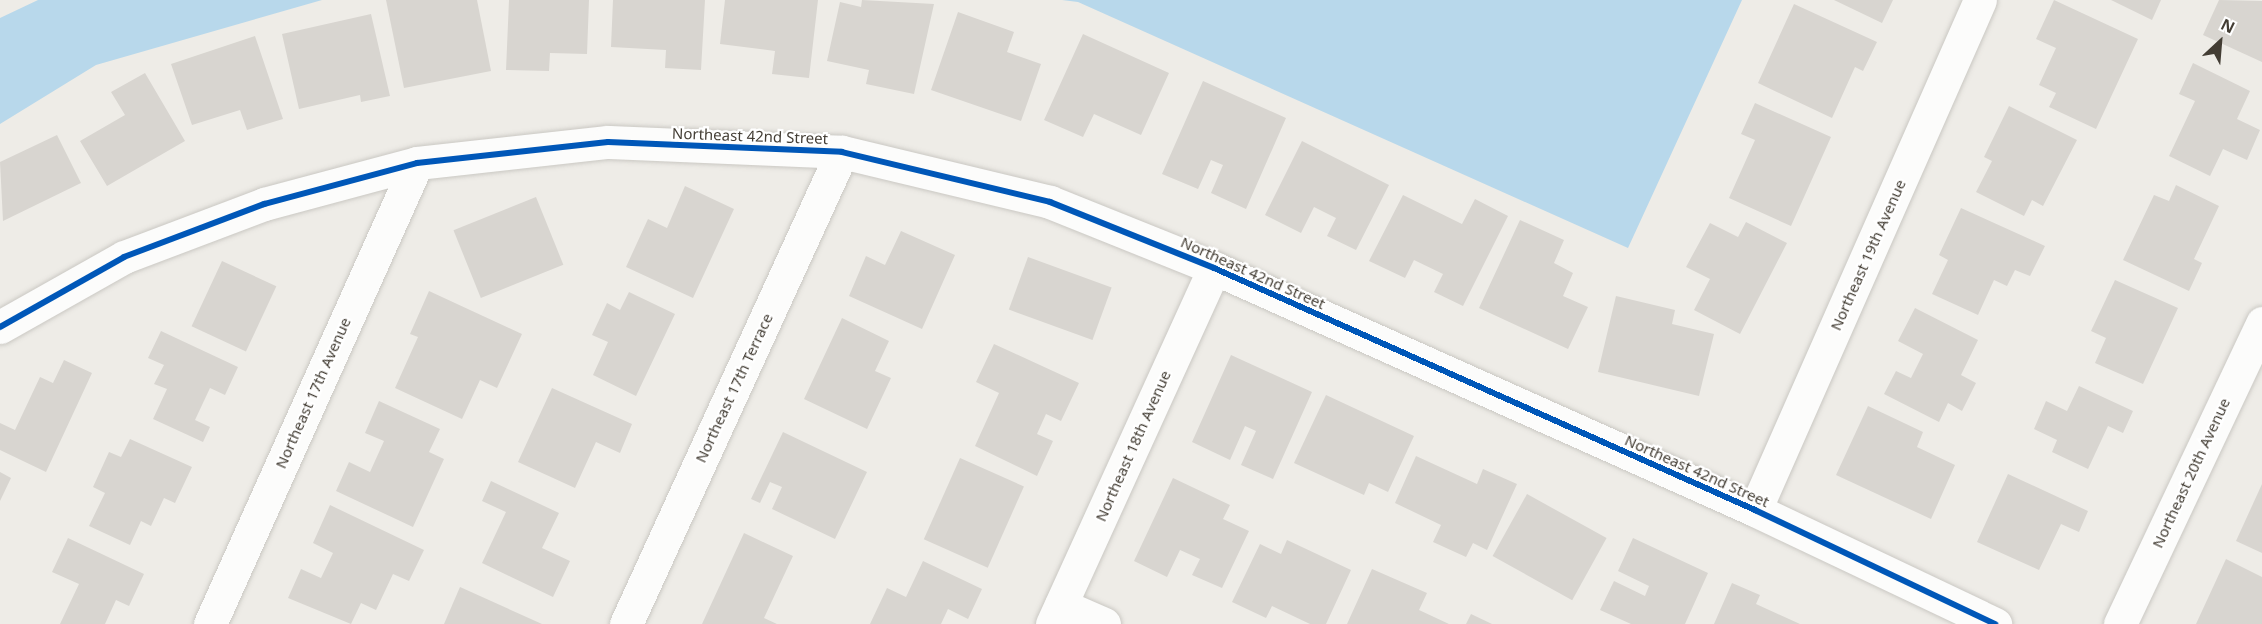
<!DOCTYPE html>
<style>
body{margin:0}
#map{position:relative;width:2262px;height:624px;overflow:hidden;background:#eeece7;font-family:"Noto Sans",sans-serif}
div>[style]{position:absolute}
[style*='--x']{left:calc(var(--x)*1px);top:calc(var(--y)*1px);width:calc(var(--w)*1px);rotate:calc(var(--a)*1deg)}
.water>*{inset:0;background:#b8d8eb}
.building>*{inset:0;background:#d8d5d0;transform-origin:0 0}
.roads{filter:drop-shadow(0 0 2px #cac8c3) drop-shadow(0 0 2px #cac8c3)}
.minor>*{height:33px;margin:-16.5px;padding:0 16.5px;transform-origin:16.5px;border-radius:16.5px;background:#fcfcfb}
.cycleway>*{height:6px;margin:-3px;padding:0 3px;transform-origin:3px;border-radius:3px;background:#0057b8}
span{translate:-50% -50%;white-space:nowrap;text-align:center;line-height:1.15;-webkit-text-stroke:4.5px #fff;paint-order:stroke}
.street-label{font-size:15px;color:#433d34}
.north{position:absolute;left:2190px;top:12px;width:60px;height:60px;-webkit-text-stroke:4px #fff;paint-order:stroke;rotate:26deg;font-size:16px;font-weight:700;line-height:24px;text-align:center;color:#433d34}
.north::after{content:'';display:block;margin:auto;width:21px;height:27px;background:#433d34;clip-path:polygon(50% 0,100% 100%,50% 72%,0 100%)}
</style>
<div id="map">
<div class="water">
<div style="clip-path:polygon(38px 0,322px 0,96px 65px,0 124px,0 18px)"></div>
<div style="clip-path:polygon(1062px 0,1742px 0,1628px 248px,1078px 2px)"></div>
</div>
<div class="building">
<div style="clip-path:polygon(386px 0,477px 0,491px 71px,404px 88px)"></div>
<div style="clip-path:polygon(509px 0,589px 0,587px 54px,550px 53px,549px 71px,506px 70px)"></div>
<div style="clip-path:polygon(613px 0,705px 0,701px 70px,665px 68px,666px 50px,611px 47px)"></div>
<div style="clip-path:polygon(725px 0,818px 0,809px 78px,772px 74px,775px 51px,720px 44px)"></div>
<div style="clip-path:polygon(862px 0,934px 4px,914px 94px,866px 84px,869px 70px,827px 61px,840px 2px,861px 7px)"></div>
<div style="clip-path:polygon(1834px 0,1893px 0,1882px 23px)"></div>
<div style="clip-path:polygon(2054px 0,2138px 39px,2096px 129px,2049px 107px,2056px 93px,2039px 85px,2056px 48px,2036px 39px)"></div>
<div style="clip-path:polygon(2111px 0,2161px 0,2152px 20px)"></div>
<div style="clip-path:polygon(2219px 0,2262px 1px,2262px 62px,2203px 35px)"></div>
<div style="clip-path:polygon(1794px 4px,1877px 42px,1863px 71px,1855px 67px,1832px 118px,1758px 83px)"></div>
<div style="clip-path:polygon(958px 12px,1014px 32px,1007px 52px,1041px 64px,1021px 121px,931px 90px)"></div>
<div style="clip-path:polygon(371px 14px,390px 96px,361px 102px,360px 95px,299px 109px,282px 34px)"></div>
<div style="clip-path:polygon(1083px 34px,1169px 73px,1141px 135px,1094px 114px,1083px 137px,1044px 120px)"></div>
<div style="clip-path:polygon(255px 36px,283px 119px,247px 130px,240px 110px,192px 125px,171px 64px)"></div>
<div style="clip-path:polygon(2193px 63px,2250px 91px,2237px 119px,2260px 130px,2247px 160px,2223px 149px,2210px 176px,2169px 156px,2195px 101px,2179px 94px)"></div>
<div style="clip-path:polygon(145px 73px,185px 141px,107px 186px,80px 141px,125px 115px,111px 92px)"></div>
<div style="clip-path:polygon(1203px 81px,1286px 118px,1246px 209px,1211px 193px,1223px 165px,1211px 160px,1198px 189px,1162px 174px)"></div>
<div style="clip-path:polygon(1755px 103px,1831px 137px,1791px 226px,1729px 198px,1755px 140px,1741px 134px)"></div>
<div style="clip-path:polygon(2009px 106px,2077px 140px,2043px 206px,2032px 200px,2024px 216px,1976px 192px,1992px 161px,1984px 157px)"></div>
<div style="clip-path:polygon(57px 135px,81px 183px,3px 221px,0 162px)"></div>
<div style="clip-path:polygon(1302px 141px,1389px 185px,1356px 250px,1327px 236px,1336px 218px,1314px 207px,1301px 233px,1265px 215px)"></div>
<div style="clip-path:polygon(2176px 185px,2219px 206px,2194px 259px,2202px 263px,2189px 291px,2123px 260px,2154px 195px,2169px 201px)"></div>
<div style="clip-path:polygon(685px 186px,734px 209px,693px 298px,626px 267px,648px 219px,667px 228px)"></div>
<div style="clip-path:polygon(1403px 195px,1462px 224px,1475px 199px,1508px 216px,1463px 306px,1434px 292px,1443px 274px,1414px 260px,1405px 278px,1369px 261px)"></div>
<div style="left:536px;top:197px;width:73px;height:89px;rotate:68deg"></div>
<div style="clip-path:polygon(1961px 208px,2045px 246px,2030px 276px,2015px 270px,2007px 286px,1994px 280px,1978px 315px,1932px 294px,1948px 260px,1939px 255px)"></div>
<div style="clip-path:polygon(1520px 220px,1564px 240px,1554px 263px,1573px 273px,1563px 296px,1588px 307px,1568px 349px,1479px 308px)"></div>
<div style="clip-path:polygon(1746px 222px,1787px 243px,1740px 334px,1694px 310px,1710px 279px,1686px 267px,1710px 223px,1738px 237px)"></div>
<div style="clip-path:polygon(901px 231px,955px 255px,922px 329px,849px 296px,866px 256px,885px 265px)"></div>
<div style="left:1028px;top:257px;width:89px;height:56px;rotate:20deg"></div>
<div style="left:222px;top:261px;width:60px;height:72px;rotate:25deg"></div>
<div style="clip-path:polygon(2115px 280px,2178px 308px,2143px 384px,2095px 363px,2106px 338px,2091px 331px)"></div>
<div style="clip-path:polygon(429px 291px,522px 334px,497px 388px,480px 380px,462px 419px,395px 388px,418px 337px,410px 334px)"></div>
<div style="clip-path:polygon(629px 292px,675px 314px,636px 396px,593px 375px,608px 342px,592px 335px,607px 303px,620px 310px)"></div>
<div style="clip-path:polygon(1616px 296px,1675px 310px,1672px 324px,1714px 334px,1699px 396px,1598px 372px)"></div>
<div style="clip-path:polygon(1915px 308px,1978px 340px,1961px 375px,1976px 383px,1962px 411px,1948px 403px,1939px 422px,1884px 394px,1896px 371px,1911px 378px,1923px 354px,1898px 341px)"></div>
<div style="clip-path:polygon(842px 318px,889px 341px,875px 371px,891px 378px,867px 429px,804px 399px)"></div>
<div style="clip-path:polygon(161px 331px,238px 367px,225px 395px,210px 388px,195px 420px,210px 427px,203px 442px,153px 419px,167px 389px,154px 384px,164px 365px,148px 358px)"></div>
<div style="clip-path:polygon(994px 344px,1079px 383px,1061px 421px,1046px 414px,1037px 434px,1053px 441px,1037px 476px,975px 446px,999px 393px,976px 382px)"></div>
<div style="clip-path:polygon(1231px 355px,1312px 392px,1273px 479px,1241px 465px,1256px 431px,1245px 426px,1230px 460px,1192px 442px)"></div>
<div style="clip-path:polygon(64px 360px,92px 373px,46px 472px,0 450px,0 423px,15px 430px,40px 377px,53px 383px)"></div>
<div style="clip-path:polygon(2079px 386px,2133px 411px,2123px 433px,2108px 426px,2088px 469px,2052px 452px,2057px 440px,2034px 429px,2046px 401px,2067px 411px)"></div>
<div style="clip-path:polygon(552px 388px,632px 424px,620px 453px,596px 442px,575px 488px,518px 462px)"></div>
<div style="clip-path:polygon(1326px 395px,1414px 436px,1388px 492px,1369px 483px,1364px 495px,1294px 463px)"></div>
<div style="clip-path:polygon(379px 401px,440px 429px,429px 452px,444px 459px,413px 527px,336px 491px,349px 462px,370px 472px,384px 441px,365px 433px)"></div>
<div style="clip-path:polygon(1868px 406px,1923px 432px,1917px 447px,1955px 465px,1931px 519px,1836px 475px)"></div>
<div style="clip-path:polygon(783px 432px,867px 472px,835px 539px,772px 509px,782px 487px,770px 482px,760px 503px,751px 499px)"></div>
<div style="clip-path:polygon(130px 439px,192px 467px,175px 503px,164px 498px,151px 526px,141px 521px,130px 545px,89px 526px,105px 493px,93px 487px,109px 452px,121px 457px)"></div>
<div style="clip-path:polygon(1416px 456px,1477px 484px,1483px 469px,1517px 484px,1487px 550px,1473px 543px,1466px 557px,1433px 542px,1441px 525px,1395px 503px)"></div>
<div style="left:960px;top:458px;width:70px;height:89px;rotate:24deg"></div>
<div style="clip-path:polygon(0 472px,11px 478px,0 501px)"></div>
<div style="clip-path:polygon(2008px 474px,2088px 511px,2079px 532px,2061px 524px,2039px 570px,1977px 542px)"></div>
<div style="clip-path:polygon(1173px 478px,1230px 505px,1223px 519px,1249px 531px,1222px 588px,1192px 575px,1200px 559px,1180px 550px,1167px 577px,1134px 561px)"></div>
<div style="clip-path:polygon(491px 481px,559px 513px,542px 548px,570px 561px,553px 597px,482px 563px,506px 512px,482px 501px)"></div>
<div style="clip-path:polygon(2262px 484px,2262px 553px,2236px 541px)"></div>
<div style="left:1527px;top:494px;width:91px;height:71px;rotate:29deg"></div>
<div style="clip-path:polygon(330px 505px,424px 550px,409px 581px,393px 574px,376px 610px,361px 603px,351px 624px,288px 598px,301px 569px,321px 578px,333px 553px,313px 543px)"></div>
<div style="clip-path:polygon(744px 533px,793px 556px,764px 618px,777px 624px,702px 624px)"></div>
<div style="clip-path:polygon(68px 538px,144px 574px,129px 606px,116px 600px,105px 624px,60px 624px,79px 584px,52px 572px)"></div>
<div style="clip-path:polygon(1633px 538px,1708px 573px,1685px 624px,1631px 624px,1600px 610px,1614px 581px,1645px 596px,1649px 586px,1618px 571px)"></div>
<div style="clip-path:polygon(1287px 540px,1351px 570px,1326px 624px,1310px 624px,1272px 606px,1266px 618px,1232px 602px,1260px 544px,1281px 554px)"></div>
<div style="clip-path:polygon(2226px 559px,2262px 577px,2262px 624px,2196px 624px)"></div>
<div style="clip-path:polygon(923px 561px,982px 589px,968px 619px,948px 609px,941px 624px,870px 624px,887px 588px,906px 597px)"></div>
<div style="clip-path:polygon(1372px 569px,1427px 593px,1419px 610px,1449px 624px,1347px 624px)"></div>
<div style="clip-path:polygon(1732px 583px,1760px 595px,1756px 604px,1800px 624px,1714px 624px)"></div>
<div style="clip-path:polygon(460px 587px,542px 624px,444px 624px)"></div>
<div style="clip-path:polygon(1471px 614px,1492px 624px,1466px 624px)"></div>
</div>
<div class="roads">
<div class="minor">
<div style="--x:0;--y:327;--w:142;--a:-29.4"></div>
<div style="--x:124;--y:257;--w:150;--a:-20.7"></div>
<div style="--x:264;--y:204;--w:158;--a:-15"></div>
<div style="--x:417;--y:163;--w:192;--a:-6.3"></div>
<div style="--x:608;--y:142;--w:234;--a:2.4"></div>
<div style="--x:842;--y:152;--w:214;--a:13.5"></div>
<div style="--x:1050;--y:202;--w:177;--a:21.9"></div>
<div style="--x:1214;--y:268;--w:593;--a:24.1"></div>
<div style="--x:1755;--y:510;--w:266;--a:25.4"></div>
<div style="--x:1755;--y:510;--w:557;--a:-66.19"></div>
<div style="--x:1061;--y:605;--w:47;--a:23.8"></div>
<div style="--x:210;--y:624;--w:505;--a:-65.82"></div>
<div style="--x:626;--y:624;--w:519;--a:-65.41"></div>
<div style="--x:1052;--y:624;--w:391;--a:-65.5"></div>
<div style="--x:2120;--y:624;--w:333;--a:-64.7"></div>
</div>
</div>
<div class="cycleway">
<div style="--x:0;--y:327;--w:142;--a:-29.4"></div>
<div style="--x:124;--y:257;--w:150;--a:-20.7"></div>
<div style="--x:264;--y:204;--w:158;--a:-15"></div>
<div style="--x:417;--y:163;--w:192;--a:-6.3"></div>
<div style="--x:608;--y:142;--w:234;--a:2.4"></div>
<div style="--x:842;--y:152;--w:214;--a:13.5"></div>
<div style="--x:1050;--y:202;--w:177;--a:21.9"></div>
<div style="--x:1214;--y:268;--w:593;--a:24.1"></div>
<div style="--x:1755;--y:510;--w:266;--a:25.4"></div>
</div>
<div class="street-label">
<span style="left:750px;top:136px;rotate:2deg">Northeast 42nd Street</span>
<span style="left:1868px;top:255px;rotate:-66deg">Northeast 19th Avenue</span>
<span style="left:1253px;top:273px;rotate:24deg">Northeast 42nd Street</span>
<span style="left:734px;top:388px;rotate:-65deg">Northeast 17th Terrace</span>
<span style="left:313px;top:393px;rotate:-66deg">Northeast 17th Avenue</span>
<span style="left:1133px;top:446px;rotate:-66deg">Northeast 18th Avenue</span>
<span style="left:1697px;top:471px;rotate:24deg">Northeast 42nd Street</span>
<span style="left:2191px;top:473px;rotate:-65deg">Northeast 20th Avenue</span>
</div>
<div class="north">N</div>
</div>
